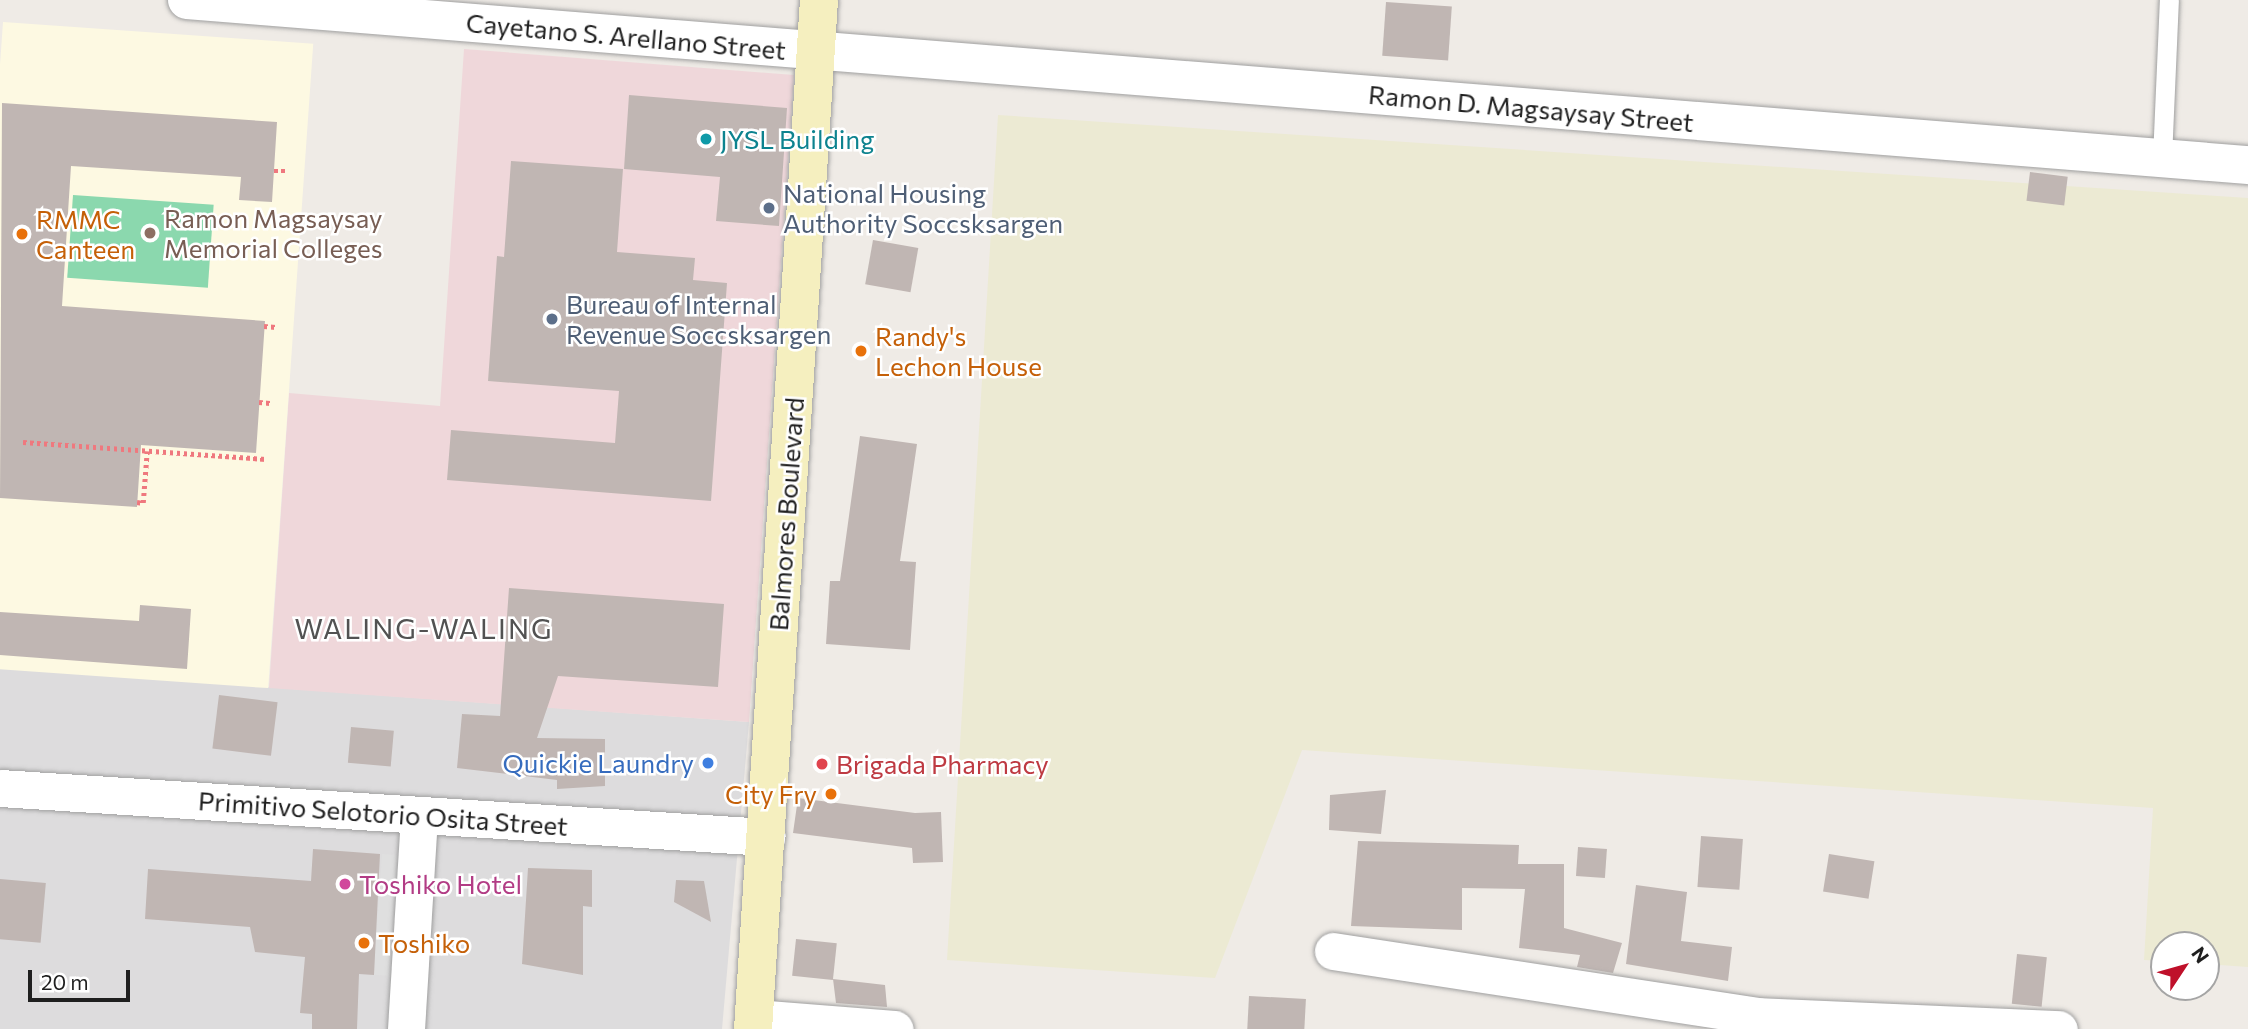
<!DOCTYPE html>
<style>
body{margin:0}
#map{position:relative;width:2248px;height:1029px;overflow:hidden;background:#efebe6;font-family:Commissioner,sans-serif}
div>[style]{position:absolute}
[style*='--x']{left:calc(var(--x)*1px);top:calc(var(--y)*1px);width:calc(var(--w)*1px);rotate:calc(var(--a)*1deg)}
.residential>*{inset:0;background:#dddcdd}
.commercial>*{inset:0;background:#efd7da}
.education>*{inset:0;background:#fdf9e2;transform-origin:0 0}
.farmland>*{inset:0;background:#ecead3}
.pitch>*{inset:0;background:#8bd8ae;transform-origin:0 0}
.parking>*{inset:0;background:#dfdfdf;transform-origin:0 0}
.building>*{inset:0;background:#c0b6b3;transform-origin:0 0}
.path>*{height:4.5px;margin-top:-2.25px;transform-origin:0;background:repeating-linear-gradient(90deg,#ef787e 0 3.5px,transparent 0 7px)}
.roads{filter:drop-shadow(0 0 2px #a0a0a0) drop-shadow(0 0 2px #a0a0a0)}
.service>*{height:19px;margin:-9.5px;padding:0 9.5px;transform-origin:9.5px;border-radius:9.5px;background:#fff}
.minor>*{height:37px;margin:-18.5px;padding:0 18.5px;transform-origin:18.5px;border-radius:18.5px;background:#fff}
.tertiary>*{height:38px;margin:-19px;padding:0 19px;transform-origin:19px;border-radius:19px;background:#fff}
.secondary>*{height:38px;margin:-19px;padding:0 19px;transform-origin:19px;border-radius:19px;background:#f5efbf}
.dots>*{width:19px;height:19px;translate:-50% -50%;box-sizing:border-box;border:4px solid #fff;border-radius:50%}
span{translate:-50% -50%;white-space:nowrap;text-align:center;line-height:1.15;-webkit-text-stroke:5px #fff;paint-order:stroke}
.street-label{font-size:26px;color:#1f1f1f}
.culture-label{font-size:26px;color:#0d838f}
.left{translate:0 -50%;text-align:left}
.service-label{font-size:26px;color:#4e5e75}
.education-label{font-size:26px;color:#785e54}
.food-label{font-size:26px;color:#c56008}
.right{translate:-100% -50%;text-align:right}
.shop-label{font-size:26px;color:#366cbe}
.health-label{font-size:26px;color:#be3a42}
.hotel-label{font-size:26px;color:#b23c85}
.neighbourhood-label{font-size:28px;color:#525252;letter-spacing:2px}
.north{position:absolute;left:2150px;top:931px;width:70px;height:70px;box-sizing:border-box;background:#fff;border:2px solid #a5a5a5;border-radius:50%;rotate:54deg;font-size:19px;font-weight:700;line-height:28px;text-align:center;color:#1f1f1f}
.north::after{content:'';display:block;margin:auto;width:24px;height:32px;background:#bf102a;clip-path:polygon(50% 0,100% 100%,50% 72%,0 100%)}
.scale{position:absolute;left:28px;top:970px;width:102px;height:32px;box-sizing:border-box;border:4px solid #1f1f1f;border-top:0;padding-left:9px;font-size:21px;line-height:24px;white-space:nowrap;color:#1f1f1f;-webkit-text-stroke:5px #fff;paint-order:stroke}
</style>
<div id="map">
<div class="residential">
<div style="clip-path:polygon(0 668px,749px 722px,722px 1029px,0 1029px)"></div>
</div>
<div class="commercial">
<div style="clip-path:polygon(464px 49px,794px 75px,749px 722px,269px 688px,289px 393px,440px 406px)"></div>
</div>
<div class="education">
<div style="left:3px;top:22px;width:311px;height:646px;rotate:4deg"></div>
</div>
<div class="farmland">
<div style="clip-path:polygon(998px 115px,2248px 198px,2248px 967px,2206px 964px,2206px 945px,2164px 945px,2164px 961px,2144px 960px,2153px 808px,1302px 750px,1215px 978px,947px 960px)"></div>
</div>
<div class="pitch">
<div style="left:73px;top:195px;width:141px;height:83px;rotate:4deg"></div>
</div>
<div class="parking">
<div style="left:382px;top:854px;width:15px;height:121px;rotate:4deg"></div>
</div>
<div class="building">
<div style="left:1386px;top:2px;width:66px;height:54px;rotate:4deg"></div>
<div style="clip-path:polygon(629px 95px,787px 108px,779px 226px,716px 221px,720px 177px,624px 169px)"></div>
<div style="clip-path:polygon(2px 103px,277px 122px,272px 202px,239px 200px,241px 177px,71px 166px,62px 306px,265px 321px,256px 453px,141px 445px,137px 507px,0 498px)"></div>
<div style="clip-path:polygon(511px 161px,623px 169px,617px 252px,695px 258px,693px 280px,727px 283px,711px 501px,447px 480px,451px 430px,615px 443px,619px 391px,488px 381px,497px 256px,504px 257px)"></div>
<div style="left:2030px;top:172px;width:38px;height:29px;rotate:7deg"></div>
<div style="left:873px;top:240px;width:46px;height:45px;rotate:10deg"></div>
<div style="clip-path:polygon(860px 436px,917px 444px,900px 561px,916px 562px,910px 650px,826px 644px,830px 581px,840px 581px)"></div>
<div style="clip-path:polygon(509px 588px,724px 604px,718px 687px,558px 676px,537px 738px,605px 739px,605px 786px,557px 789px,557px 780px,457px 768px,462px 714px,500px 716px)"></div>
<div style="clip-path:polygon(140px 605px,191px 609px,187px 669px,0 655px,0 612px,139px 621px)"></div>
<div style="left:219px;top:695px;width:59px;height:54px;rotate:7deg"></div>
<div style="left:351px;top:727px;width:43px;height:36px;rotate:5deg"></div>
<div style="clip-path:polygon(1386px 790px,1381px 834px,1329px 830px,1330px 795px)"></div>
<div style="clip-path:polygon(798px 798px,915px 813px,941px 812px,943px 862px,913px 863px,912px 848px,793px 833px)"></div>
<div style="left:1701px;top:836px;width:42px;height:51px;rotate:4deg"></div>
<div style="clip-path:polygon(1358px 841px,1519px 845px,1518px 864px,1564px 864px,1564px 928px,1622px 943px,1613px 973px,1577px 967px,1580px 955px,1519px 948px,1525px 889px,1462px 888px,1462px 930px,1351px 926px)"></div>
<div style="left:1578px;top:847px;width:29px;height:29px;rotate:4deg"></div>
<div style="clip-path:polygon(313px 849px,380px 854px,374px 975px,359px 974px,357px 1029px,312px 1029px,312px 1014px,300px 1013px,305px 957px,255px 952px,250px 927px,145px 919px,148px 869px,311px 881px)"></div>
<div style="left:1829px;top:854px;width:46px;height:38px;rotate:9deg"></div>
<div style="clip-path:polygon(528px 868px,592px 870px,592px 907px,583px 906px,583px 975px,522px 964px)"></div>
<div style="left:0;top:879px;width:46px;height:60px;rotate:5deg"></div>
<div style="clip-path:polygon(676px 880px,704px 881px,711px 922px,674px 902px)"></div>
<div style="clip-path:polygon(1636px 885px,1687px 892px,1681px 941px,1732px 947px,1728px 981px,1626px 964px)"></div>
<div style="left:796px;top:939px;width:41px;height:37px;rotate:6deg"></div>
<div style="left:2017px;top:954px;width:30px;height:50px;rotate:6deg"></div>
<div style="clip-path:polygon(833px 979px,885px 985px,887px 1007px,836px 1003px)"></div>
<div style="left:1249px;top:996px;width:57px;height:33px;rotate:3deg"></div>
</div>
<div class="path">
<div style="--x:274;--y:171;--w:13;--a:0"></div>
<div style="--x:264;--y:326;--w:12;--a:5"></div>
<div style="--x:259;--y:402;--w:11;--a:5"></div>
<div style="--x:23;--y:442;--w:244;--a:4"></div>
<div style="--x:137;--y:502;--w:6;--a:9"></div>
<div style="--x:143;--y:503;--w:52;--a:-85.6"></div>
</div>
<div class="roads">
<div class="service">
<div style="--x:2162;--y:158;--w:158;--a:-87.5"></div>
</div>
<div class="minor">
<div style="--x:0;--y:788;--w:768;--a:3.66"></div>
<div style="--x:1333;--y:951;--w:428;--a:8.7"></div>
<div style="--x:1756;--y:1016;--w:303;--a:2.5"></div>
<div style="--x:754;--y:1018;--w:141;--a:4.5"></div>
<div style="--x:406;--y:1029;--w:214;--a:-86.5"></div>
</div>
<div class="tertiary">
<div style="--x:187;--y:0;--w:2068;--a:4.58"></div>
</div>
<div class="secondary">
<div style="--x:753;--y:1029;--w:1031;--a:-86.33"></div>
</div>
</div>
<div class="dots">
<div style="left:706px;top:139px;background:#0f9aa8"></div>
<div style="left:769px;top:208px;background:#5c6f8a"></div>
<div style="left:150px;top:233px;background:#8d6e63"></div>
<div style="left:22px;top:234px;background:#e8710a"></div>
<div style="left:552px;top:319px;background:#5c6f8a"></div>
<div style="left:861px;top:351px;background:#e8710a"></div>
<div style="left:708px;top:763px;background:#3f7fe0"></div>
<div style="left:822px;top:764px;background:#e0444e"></div>
<div style="left:831px;top:794px;background:#e8710a"></div>
<div style="left:345px;top:884px;background:#d1479c"></div>
<div style="left:364px;top:943px;background:#e8710a"></div>
</div>
<div class="street-label">
<span style="left:626px;top:36px;rotate:5deg">Cayetano S. Arellano Street</span>
<span style="left:1531px;top:108px;rotate:5deg">Ramon D. Magsaysay Street</span>
<span style="left:786px;top:514px;rotate:-86deg">Balmores Boulevard</span>
<span style="left:383px;top:813px;rotate:4deg">Primitivo Selotorio Osita Street</span>
</div>
<div class="culture-label">
<span class="left" style="left:720px;top:139px">JYSL Building</span>
</div>
<div class="service-label">
<span class="left" style="left:783px;top:208px">National Housing<br>Authority Soccsksargen</span>
<span class="left" style="left:566px;top:319px">Bureau of Internal<br>Revenue Soccsksargen</span>
</div>
<div class="education-label">
<span class="left" style="left:164px;top:233px">Ramon Magsaysay<br>Memorial Colleges</span>
</div>
<div class="food-label">
<span class="left" style="left:36px;top:234px">RMMC<br>Canteen</span>
<span class="left" style="left:875px;top:351px">Randy's<br>Lechon House</span>
<span class="right" style="left:817px;top:794px">City Fry</span>
<span class="left" style="left:378px;top:943px">Toshiko</span>
</div>
<div class="shop-label">
<span class="right" style="left:694px;top:763px">Quickie Laundry</span>
</div>
<div class="health-label">
<span class="left" style="left:836px;top:764px">Brigada Pharmacy</span>
</div>
<div class="hotel-label">
<span class="left" style="left:359px;top:884px">Toshiko Hotel</span>
</div>
<div class="neighbourhood-label">
<span style="left:424px;top:628px">WALING-WALING</span>
</div>
<div class="north">N</div>
<div class="scale">20 m</div>
</div>
